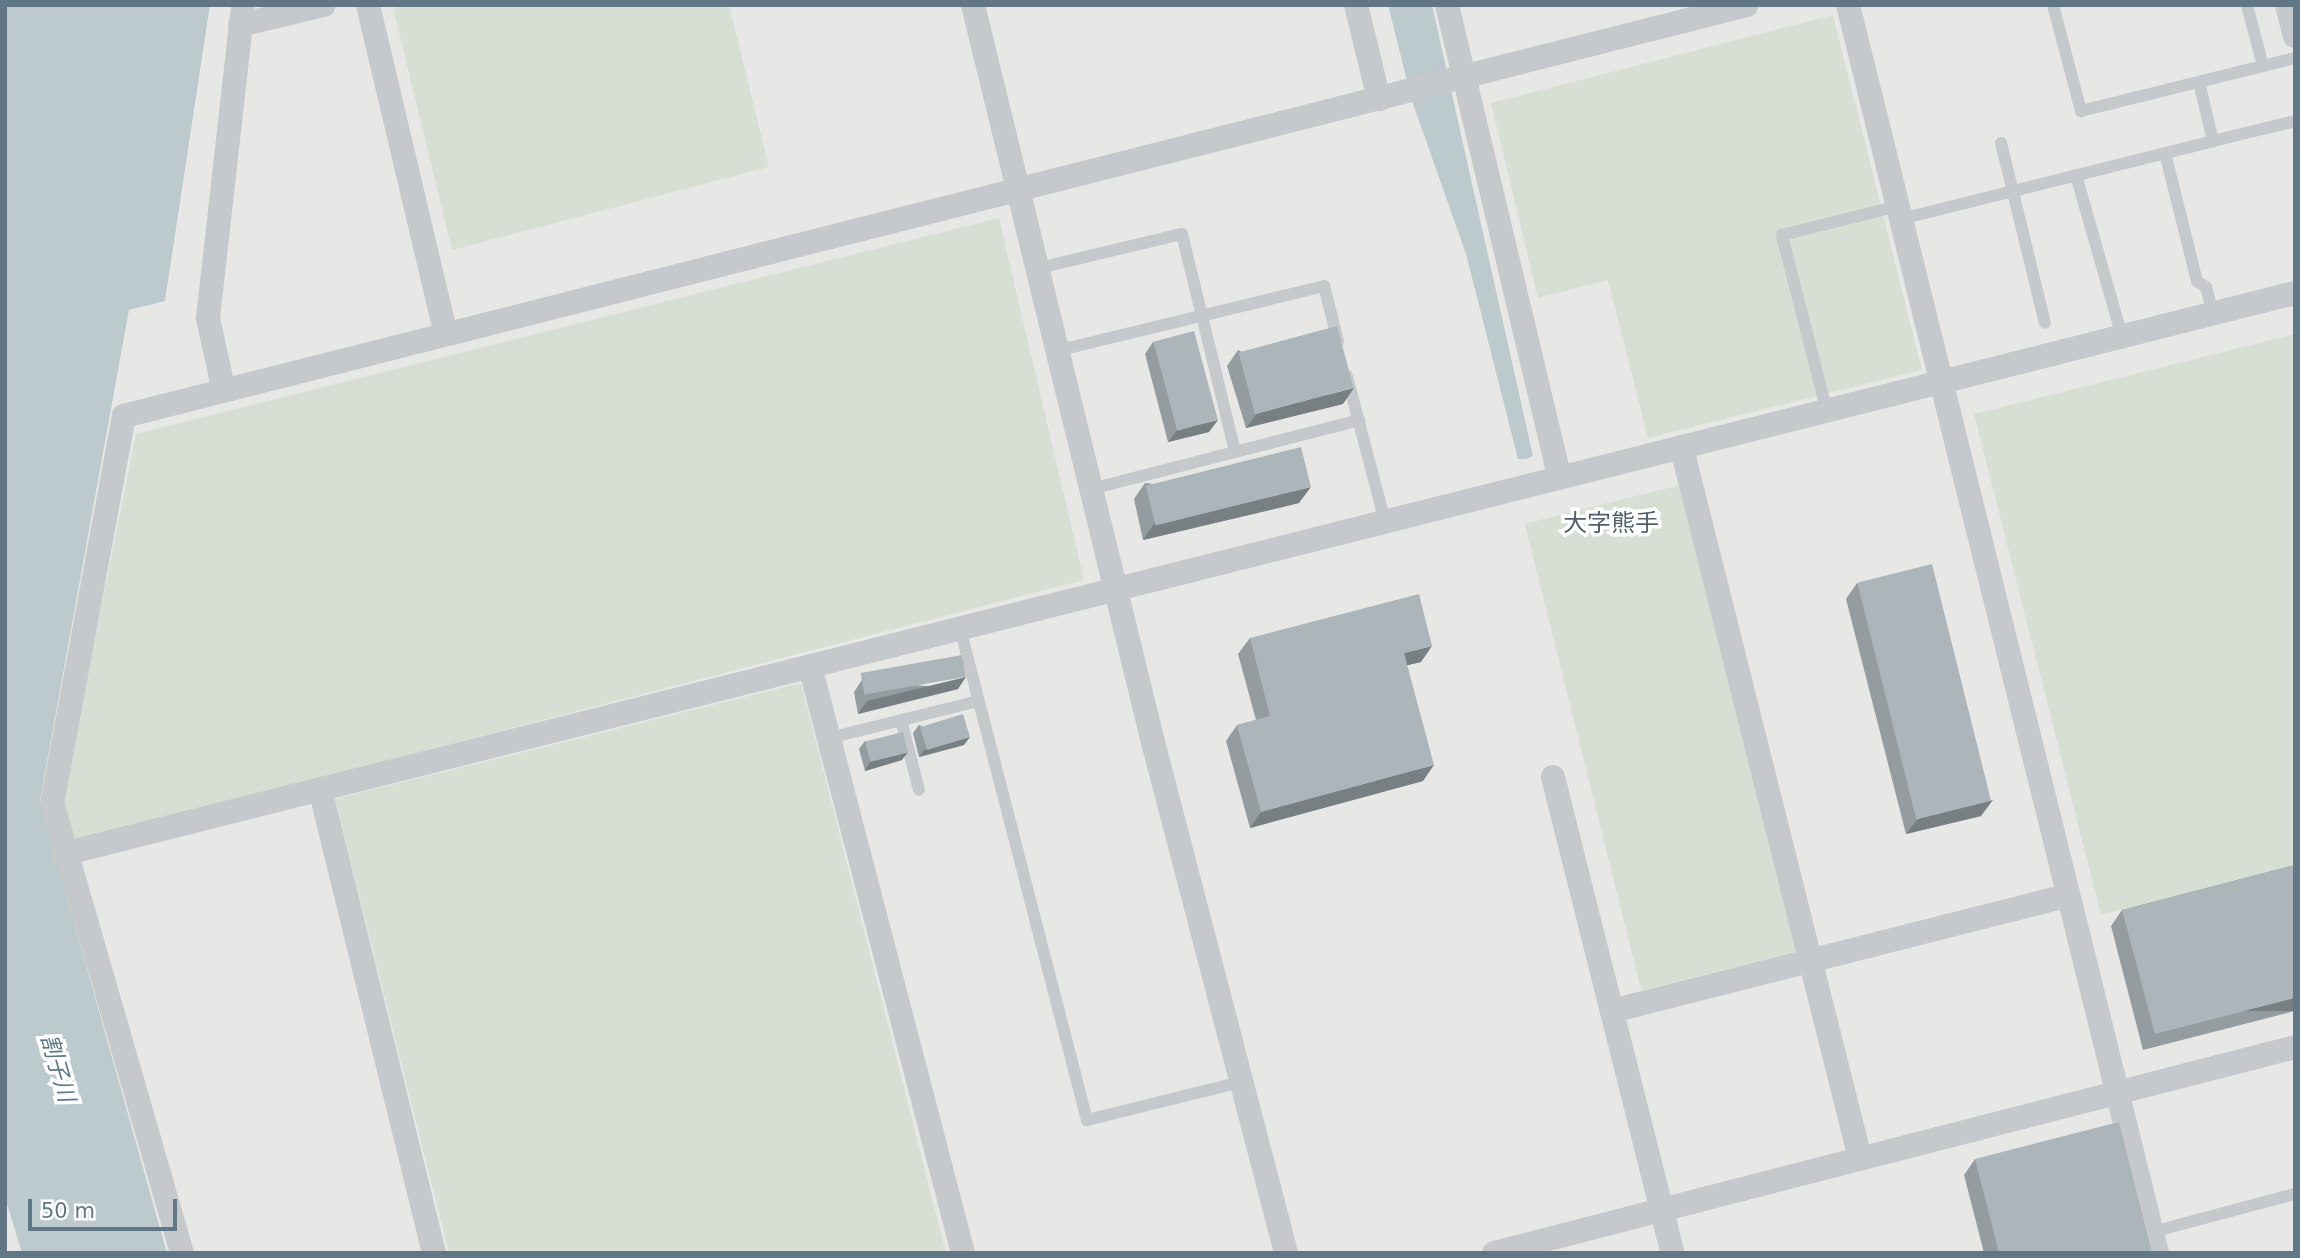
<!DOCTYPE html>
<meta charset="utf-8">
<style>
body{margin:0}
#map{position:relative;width:2300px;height:1258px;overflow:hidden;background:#f6f6f2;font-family:"DejaVu Sans","Noto Sans JP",sans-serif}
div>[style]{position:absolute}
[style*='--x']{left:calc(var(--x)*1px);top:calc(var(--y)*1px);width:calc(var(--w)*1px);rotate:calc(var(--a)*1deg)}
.built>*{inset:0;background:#e7e8e6}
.green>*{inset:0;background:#d7ded3;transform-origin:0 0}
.water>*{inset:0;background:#bcc9cd}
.lane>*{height:12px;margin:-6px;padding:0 6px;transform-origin:6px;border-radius:6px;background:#c5c9cc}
.street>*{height:24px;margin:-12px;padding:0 12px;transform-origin:12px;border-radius:12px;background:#c5c9cc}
.wall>*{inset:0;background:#949ca0}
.shaded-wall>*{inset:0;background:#787f82;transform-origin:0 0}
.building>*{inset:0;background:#acb5ba;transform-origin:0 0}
span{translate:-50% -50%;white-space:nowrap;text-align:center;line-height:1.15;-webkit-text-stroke:7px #fff;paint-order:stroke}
.water-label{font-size:23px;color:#5e7a83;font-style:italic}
.quarter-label{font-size:24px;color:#51606a}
.frame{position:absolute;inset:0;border:7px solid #627786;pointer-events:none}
.scale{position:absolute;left:28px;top:1199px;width:149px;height:32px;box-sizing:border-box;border:4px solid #627786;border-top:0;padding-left:9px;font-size:21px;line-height:24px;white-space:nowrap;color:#627786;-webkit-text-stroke:5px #fff;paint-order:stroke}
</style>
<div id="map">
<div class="built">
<i style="clip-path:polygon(210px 5px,2295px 5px,2295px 1253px,167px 1253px,40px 801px,129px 310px,165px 300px)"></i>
<i style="clip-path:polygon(5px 1198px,22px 1253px,5px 1253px)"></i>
</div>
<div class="green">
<i style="clip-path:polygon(405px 5px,729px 5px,769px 167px,452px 250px,393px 8px)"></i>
<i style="clip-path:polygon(1833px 15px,1922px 370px,1648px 438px,1608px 280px,1538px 298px,1491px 103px)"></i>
<i style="clip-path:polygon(999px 218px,1084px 580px,71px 842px,62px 801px,136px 434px)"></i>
<i style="clip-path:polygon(2295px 334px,2295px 867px,2101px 915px,1974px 414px)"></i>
<i style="left:1684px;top:484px;width:481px;height:164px;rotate:76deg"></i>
<i style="clip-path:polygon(801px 683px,946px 1253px,449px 1253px,335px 799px)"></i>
</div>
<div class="water">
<i style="clip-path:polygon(5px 5px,210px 5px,165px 301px,129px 310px,40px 801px,167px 1253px,22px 1253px,5px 1198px)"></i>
<i style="clip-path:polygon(1388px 5px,1432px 5px,1533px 456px,1526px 459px,1518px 459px,1466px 254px,1412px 101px)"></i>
</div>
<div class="lane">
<i style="--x:2053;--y:5;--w:110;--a:75.2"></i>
<i style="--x:2081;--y:111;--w:220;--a:-13.9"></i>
<i style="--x:2247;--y:5;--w:63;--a:75.3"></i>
<i style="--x:2199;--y:82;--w:61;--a:76.7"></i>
<i style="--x:2213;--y:141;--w:84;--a:-13.7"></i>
<i style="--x:2001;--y:143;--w:185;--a:76.3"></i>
<i style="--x:2165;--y:153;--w:132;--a:76"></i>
<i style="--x:2197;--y:281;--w:11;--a:34"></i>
<i style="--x:2206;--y:287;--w:28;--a:75"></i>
<i style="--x:2076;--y:175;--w:168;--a:74.1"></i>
<i style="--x:1901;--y:219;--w:322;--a:-14"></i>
<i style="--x:1039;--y:268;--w:147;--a:-13.4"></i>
<i style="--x:1182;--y:234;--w:224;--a:76.3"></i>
<i style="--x:1060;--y:350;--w:272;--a:-13.6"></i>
<i style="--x:1324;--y:286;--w:57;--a:75.7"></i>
<i style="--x:1347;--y:376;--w:151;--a:75.4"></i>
<i style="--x:1827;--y:412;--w:183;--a:-104.3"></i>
<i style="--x:1782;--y:235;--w:120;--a:-14"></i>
<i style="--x:1095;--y:488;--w:273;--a:-14.4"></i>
<i style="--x:960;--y:628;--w:508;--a:75.53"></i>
<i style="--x:1087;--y:1120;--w:159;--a:-13.9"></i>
<i style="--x:901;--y:720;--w:72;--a:75.6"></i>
<i style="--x:829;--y:738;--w:154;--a:-13.9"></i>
<i style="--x:2152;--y:1232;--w:148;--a:-14.9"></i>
</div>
<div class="street">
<i style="--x:368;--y:5;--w:335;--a:76.7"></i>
<i style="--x:973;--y:5;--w:759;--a:76.28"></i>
<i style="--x:1153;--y:742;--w:528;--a:75.41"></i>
<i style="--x:1356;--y:5;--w:97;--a:76.3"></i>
<i style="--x:1447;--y:5;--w:486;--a:76.6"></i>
<i style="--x:1848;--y:5;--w:1286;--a:76.09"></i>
<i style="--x:2287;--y:5;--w:32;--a:76"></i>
<i style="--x:240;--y:25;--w:86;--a:-13.4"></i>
<i style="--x:223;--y:387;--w:71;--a:-102.3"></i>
<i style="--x:208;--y:318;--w:315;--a:-83.6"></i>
<i style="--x:1682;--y:449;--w:731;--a:75.91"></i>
<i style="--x:810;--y:666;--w:607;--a:75.39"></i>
<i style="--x:1553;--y:777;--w:491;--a:75.9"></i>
<i style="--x:320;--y:789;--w:478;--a:76.2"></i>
<i style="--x:63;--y:854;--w:2301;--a:-14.11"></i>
<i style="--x:1612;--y:1011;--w:470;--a:-14.2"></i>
<i style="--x:182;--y:1253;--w:467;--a:-106.1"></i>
<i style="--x:52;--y:804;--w:395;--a:-79.5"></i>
<i style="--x:124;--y:416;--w:1674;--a:-14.21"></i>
<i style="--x:1494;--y:1253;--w:827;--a:-14.42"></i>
</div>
<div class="wall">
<i style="clip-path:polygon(1153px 342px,1209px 432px,1168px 442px,1145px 354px)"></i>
<i style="clip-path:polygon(1238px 350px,1343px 404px,1246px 428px,1227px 366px)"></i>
<i style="clip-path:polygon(1145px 483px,1299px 503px,1143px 540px,1134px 499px)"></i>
<i style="clip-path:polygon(1857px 583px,1981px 816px,1906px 834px,1846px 599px)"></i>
<i style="clip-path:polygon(1250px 638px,1421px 662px,1407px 665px,1423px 781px,1250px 828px,1226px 741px,1237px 725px,1256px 720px,1238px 654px)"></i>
<i style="clip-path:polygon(862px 680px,958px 689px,858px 714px,854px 692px)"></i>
<i style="clip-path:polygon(919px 725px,964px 745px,919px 757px,913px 733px)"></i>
<i style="clip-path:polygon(865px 741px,902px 760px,865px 771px,859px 749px)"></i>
<i style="clip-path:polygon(2295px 865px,2295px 1011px,2143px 1050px,2111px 926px,2122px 910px)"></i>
<i style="clip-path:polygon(1975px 1159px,2152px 1253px,1984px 1253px,1964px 1175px)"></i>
</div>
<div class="shaded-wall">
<i style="clip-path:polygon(1354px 388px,1343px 404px,1246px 428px,1257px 413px)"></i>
<i style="clip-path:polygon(1218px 420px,1209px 432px,1168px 442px,1177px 430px)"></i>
<i style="clip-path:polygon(1311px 487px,1299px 503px,1143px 540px,1154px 524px)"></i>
<i style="clip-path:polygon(1432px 646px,1421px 662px,1392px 669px,1404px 653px)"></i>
<i style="clip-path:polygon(966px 677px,958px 689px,858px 714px,867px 701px)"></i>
<i style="clip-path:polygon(970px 737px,964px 745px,919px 757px,925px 749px)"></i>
<i style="clip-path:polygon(908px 752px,902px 760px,865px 771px,870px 762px)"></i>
<i style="clip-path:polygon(1434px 765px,1423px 781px,1250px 828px,1261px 812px)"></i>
<i style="clip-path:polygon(1993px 800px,1981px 816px,1906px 834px,1918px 818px)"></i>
<i style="left:2295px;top:998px;width:13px;height:145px;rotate:90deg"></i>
</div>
<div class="building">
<i style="left:1337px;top:326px;width:64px;height:102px;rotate:75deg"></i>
<i style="left:1194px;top:331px;width:92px;height:42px;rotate:75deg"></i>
<i style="left:1301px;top:447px;width:41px;height:160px;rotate:76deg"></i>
<i style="left:1932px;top:564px;width:244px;height:77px;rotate:76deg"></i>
<i style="clip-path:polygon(1419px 594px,1432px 646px,1404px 653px,1434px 765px,1261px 812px,1237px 725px,1270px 716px,1250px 638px)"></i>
<i style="left:962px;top:655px;width:22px;height:103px;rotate:80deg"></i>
<i style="left:963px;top:714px;width:24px;height:45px;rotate:73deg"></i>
<i style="left:903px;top:732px;width:21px;height:39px;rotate:76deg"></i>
<i style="clip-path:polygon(2295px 865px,2295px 998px,2155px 1034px,2122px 910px)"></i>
<i style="clip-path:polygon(2119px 1122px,2152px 1253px,1999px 1253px,1975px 1159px)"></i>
</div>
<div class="water-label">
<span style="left:58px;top:1068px;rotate:74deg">割子川</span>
</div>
<div class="quarter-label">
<span style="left:1611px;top:524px">大字熊手</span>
</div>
<div class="frame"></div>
<div class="scale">50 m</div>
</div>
